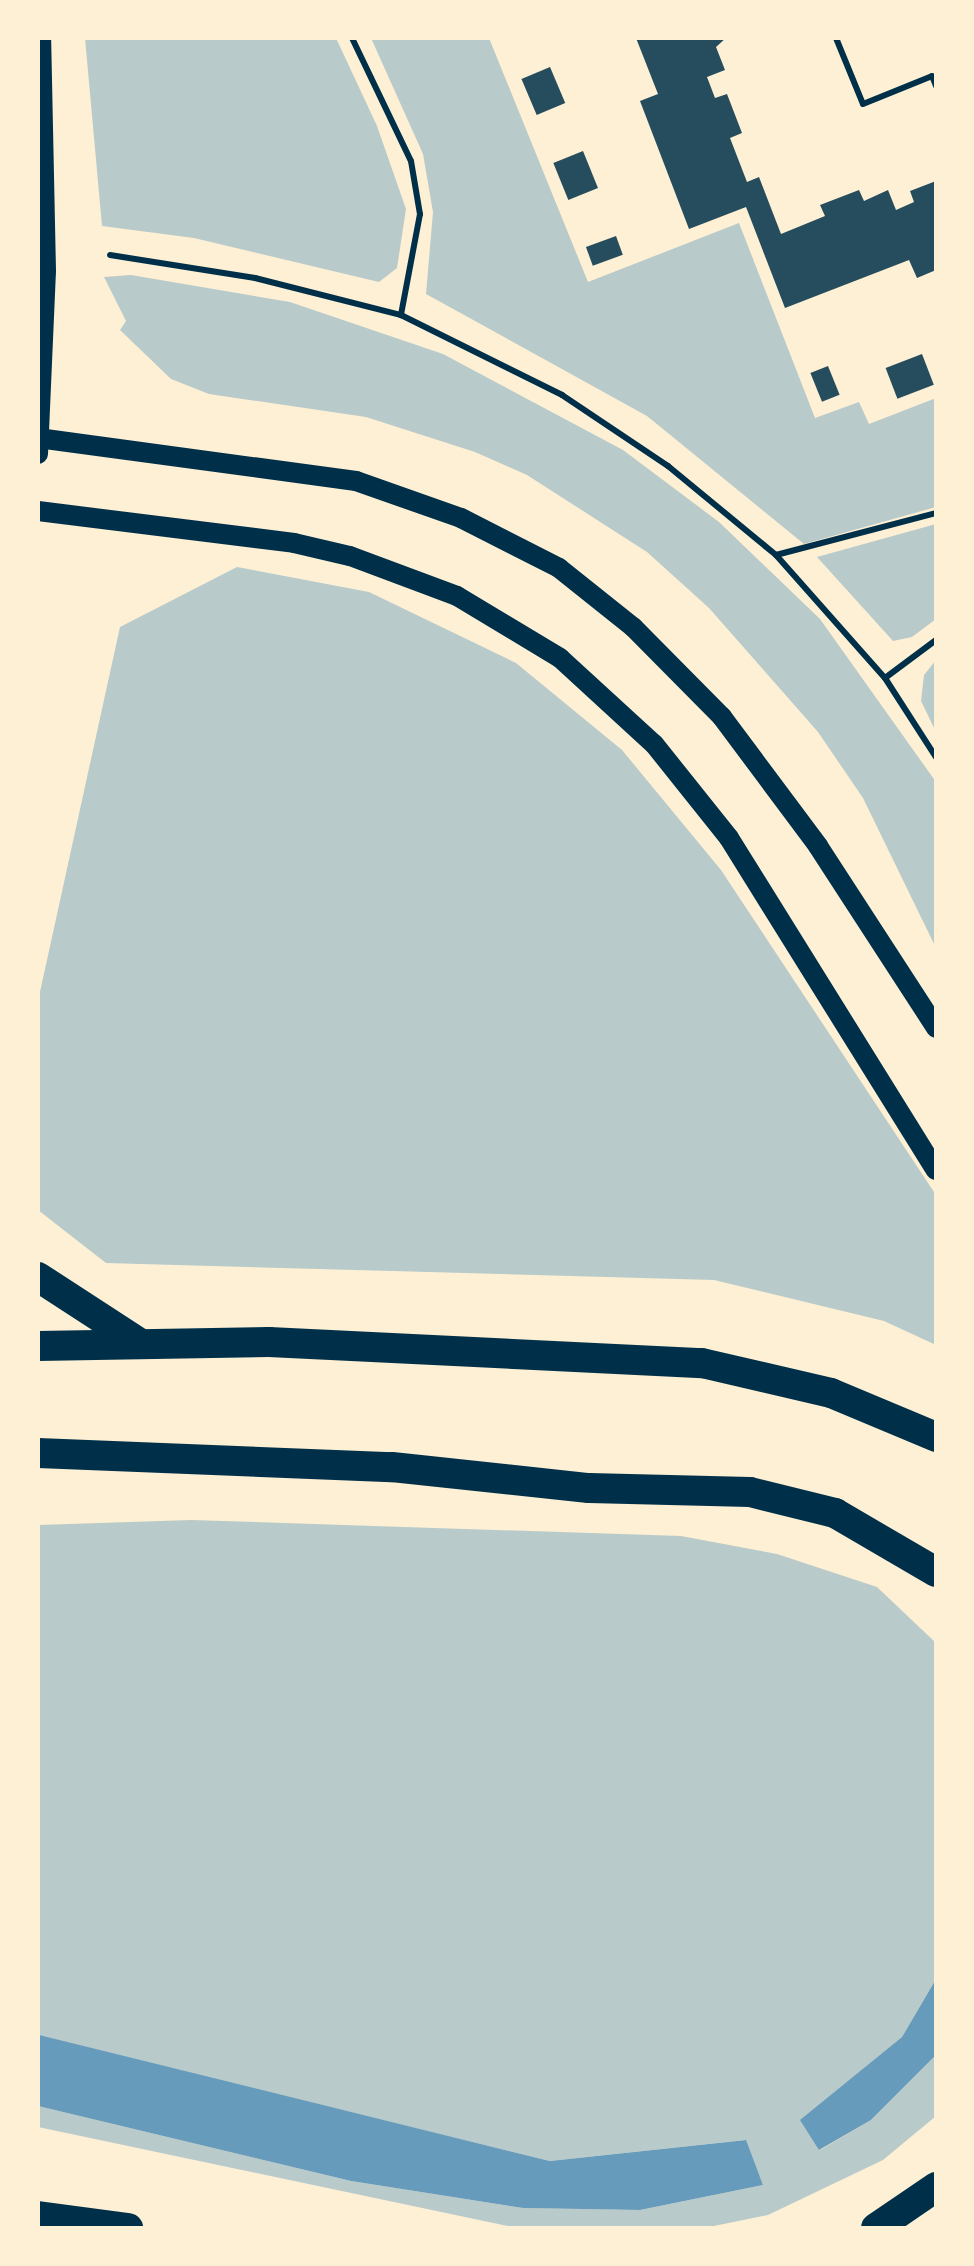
<!DOCTYPE html>
<style>
body{margin:0}
#map{position:relative;width:974px;height:2266px;overflow:hidden;background:#fdf0d5;font-family:Lato,sans-serif}
div>[style]{position:absolute}
[style*='--x']{left:calc(var(--x)*1px);top:calc(var(--y)*1px);width:calc(var(--w)*1px);rotate:calc(var(--a)*1deg)}
.green>*{inset:0;background:#b9caca}
.water>*{inset:0;background:#669bbc}
.building>*{inset:0;background:#264d5e;transform-origin:0 0}
.path>*{height:6px;margin:-3px;padding:0 3px;transform-origin:3px;border-radius:3px;background:#003049}
.secondary>*{height:20px;margin:-10px;padding:0 10px;transform-origin:10px;border-radius:10px;background:#003049}
.motorway>*{height:30px;margin:-15px;padding:0 15px;transform-origin:15px;border-radius:15px;background:#003049}
span{translate:-50% -50%;white-space:nowrap;text-align:center;line-height:1.15;-webkit-text-stroke:10px #fdf0d5;paint-order:stroke}
.frame{position:absolute;inset:0;border:40px solid #fdf0d5;pointer-events:none}
</style>
<div id="map">
<div class="green">
<i style="clip-path:polygon(85px 38px,336px 38px,377px 126px,406px 209px,397px 268px,379px 282px,194px 238px,102px 226px)"></i>
<i style="clip-path:polygon(371px 38px,489px 38px,588px 282px,739px 223px,815px 418px,859px 402px,869px 424px,936px 398px,936px 507px,804px 544px,647px 416px,426px 294px,433px 212px,423px 154px)"></i>
<i style="clip-path:polygon(131px 275px,290px 302px,443px 354px,623px 450px,719px 522px,820px 619px,936px 782px,936px 948px,863px 798px,818px 732px,709px 608px,647px 552px,527px 475px,475px 452px,366px 417px,209px 394px,171px 379px,120px 330px,126px 321px,104px 277px)"></i>
<i style="clip-path:polygon(936px 524px,936px 619px,912px 637px,893px 641px,817px 557px)"></i>
<i style="clip-path:polygon(237px 567px,369px 592px,516px 663px,622px 750px,721px 870px,936px 1195px,936px 1345px,884px 1321px,714px 1280px,106px 1263px,38px 1210px,38px 1001px,120px 627px)"></i>
<i style="clip-path:polygon(936px 660px,936px 732px,921px 701px,924px 675px)"></i>
<i style="clip-path:polygon(191px 1520px,681px 1536px,777px 1554px,877px 1587px,936px 1643px,936px 1979px,902px 2037px,801px 2120px,820px 2150px,871px 2120px,936px 2055px,936px 2116px,883px 2160px,768px 2215px,704px 2228px,517px 2228px,38px 2127px,38px 2106px,351px 2181px,523px 2208px,640px 2210px,763px 2185px,745px 2140px,550px 2161px,38px 2036px,38px 1525px)"></i>
</div>
<div class="water">
<i style="clip-path:polygon(936px 1979px,936px 2055px,871px 2120px,819px 2150px,800px 2120px,902px 2037px)"></i>
<i style="clip-path:polygon(39px 2035px,550px 2161px,746px 2140px,763px 2185px,640px 2210px,523px 2208px,351px 2181px,38px 2106px)"></i>
</div>
<div class="building">
<i style="clip-path:polygon(636px 38px,726px 38px,716px 47px,725px 70px,707px 77px,715px 98px,727px 94px,742px 133px,730px 138px,747px 182px,759px 177px,781px 234px,825px 216px,820px 205px,859px 190px,864px 201px,888px 190px,896px 210px,914px 202px,910px 191px,936px 181px,936px 270px,917px 278px,909px 260px,785px 308px,746px 207px,689px 229px,640px 101px,658px 94px)"></i>
<i style="left:550px;top:67px;width:39px;height:31px;rotate:67deg"></i>
<i style="left:583px;top:151px;width:40px;height:32px;rotate:68deg"></i>
<i style="left:616px;top:236px;width:20px;height:32px;rotate:70deg"></i>
<i style="left:922px;top:354px;width:33px;height:39px;rotate:69deg"></i>
<i style="left:828px;top:366px;width:31px;height:19px;rotate:68deg"></i>
</div>
<div class="path">
<i style="--x:352;--y:38;--w:136;--a:64.4"></i>
<i style="--x:411;--y:161;--w:54;--a:80.4"></i>
<i style="--x:420;--y:214;--w:103;--a:100.7"></i>
<i style="--x:836;--y:38;--w:71;--a:67.8"></i>
<i style="--x:863;--y:104;--w:74;--a:-22.1"></i>
<i style="--x:932;--y:76;--w:11;--a:68"></i>
<i style="--x:110;--y:255;--w:147;--a:9"></i>
<i style="--x:255;--y:278;--w:151;--a:14.2"></i>
<i style="--x:401;--y:315;--w:180;--a:26.4"></i>
<i style="--x:562;--y:395;--w:128;--a:33.8"></i>
<i style="--x:668;--y:466;--w:140;--a:39.5"></i>
<i style="--x:776;--y:555;--w:164;--a:48.5"></i>
<i style="--x:885;--y:678;--w:94;--a:57.2"></i>
<i style="--x:776;--y:555;--w:165;--a:-14.7"></i>
<i style="--x:885;--y:678;--w:64;--a:-36.7"></i>
</div>
<div class="secondary">
<i style="--x:38;--y:438;--w:321;--a:7.7"></i>
<i style="--x:356;--y:481;--w:111;--a:19.4"></i>
<i style="--x:461;--y:518;--w:110;--a:27"></i>
<i style="--x:559;--y:568;--w:95;--a:38.6"></i>
<i style="--x:633;--y:627;--w:127;--a:45.3"></i>
<i style="--x:722;--y:717;--w:161;--a:53.3"></i>
<i style="--x:818;--y:846;--w:217;--a:57"></i>
<i style="--x:38;--y:454;--w:183;--a:-87.5"></i>
<i style="--x:46;--y:271;--w:233;--a:-91.2"></i>
<i style="--x:38;--y:511;--w:258;--a:7.1"></i>
<i style="--x:294;--y:543;--w:57;--a:13.1"></i>
<i style="--x:350;--y:556;--w:114;--a:20.5"></i>
<i style="--x:457;--y:596;--w:120;--a:31"></i>
<i style="--x:560;--y:658;--w:127;--a:42.5"></i>
<i style="--x:654;--y:744;--w:120;--a:51.4"></i>
<i style="--x:729;--y:838;--w:391;--a:58.1"></i>
</div>
<div class="motorway">
<i style="--x:38;--y:1277;--w:123;--a:33"></i>
<i style="--x:38;--y:1346;--w:231;--a:-1"></i>
<i style="--x:269;--y:1342;--w:434;--a:2.8"></i>
<i style="--x:702;--y:1363;--w:132;--a:13.1"></i>
<i style="--x:831;--y:1393;--w:114;--a:22.7"></i>
<i style="--x:38;--y:1453;--w:354;--a:2.3"></i>
<i style="--x:392;--y:1467;--w:198;--a:6.1"></i>
<i style="--x:589;--y:1488;--w:161;--a:1.4"></i>
<i style="--x:750;--y:1492;--w:88;--a:13.9"></i>
<i style="--x:835;--y:1513;--w:117;--a:30.3"></i>
<i style="--x:38;--y:2216;--w:91;--a:7.6"></i>
<i style="--x:876;--y:2228;--w:73;--a:-34.3"></i>
</div>
<div class="frame"></div>
</div>
